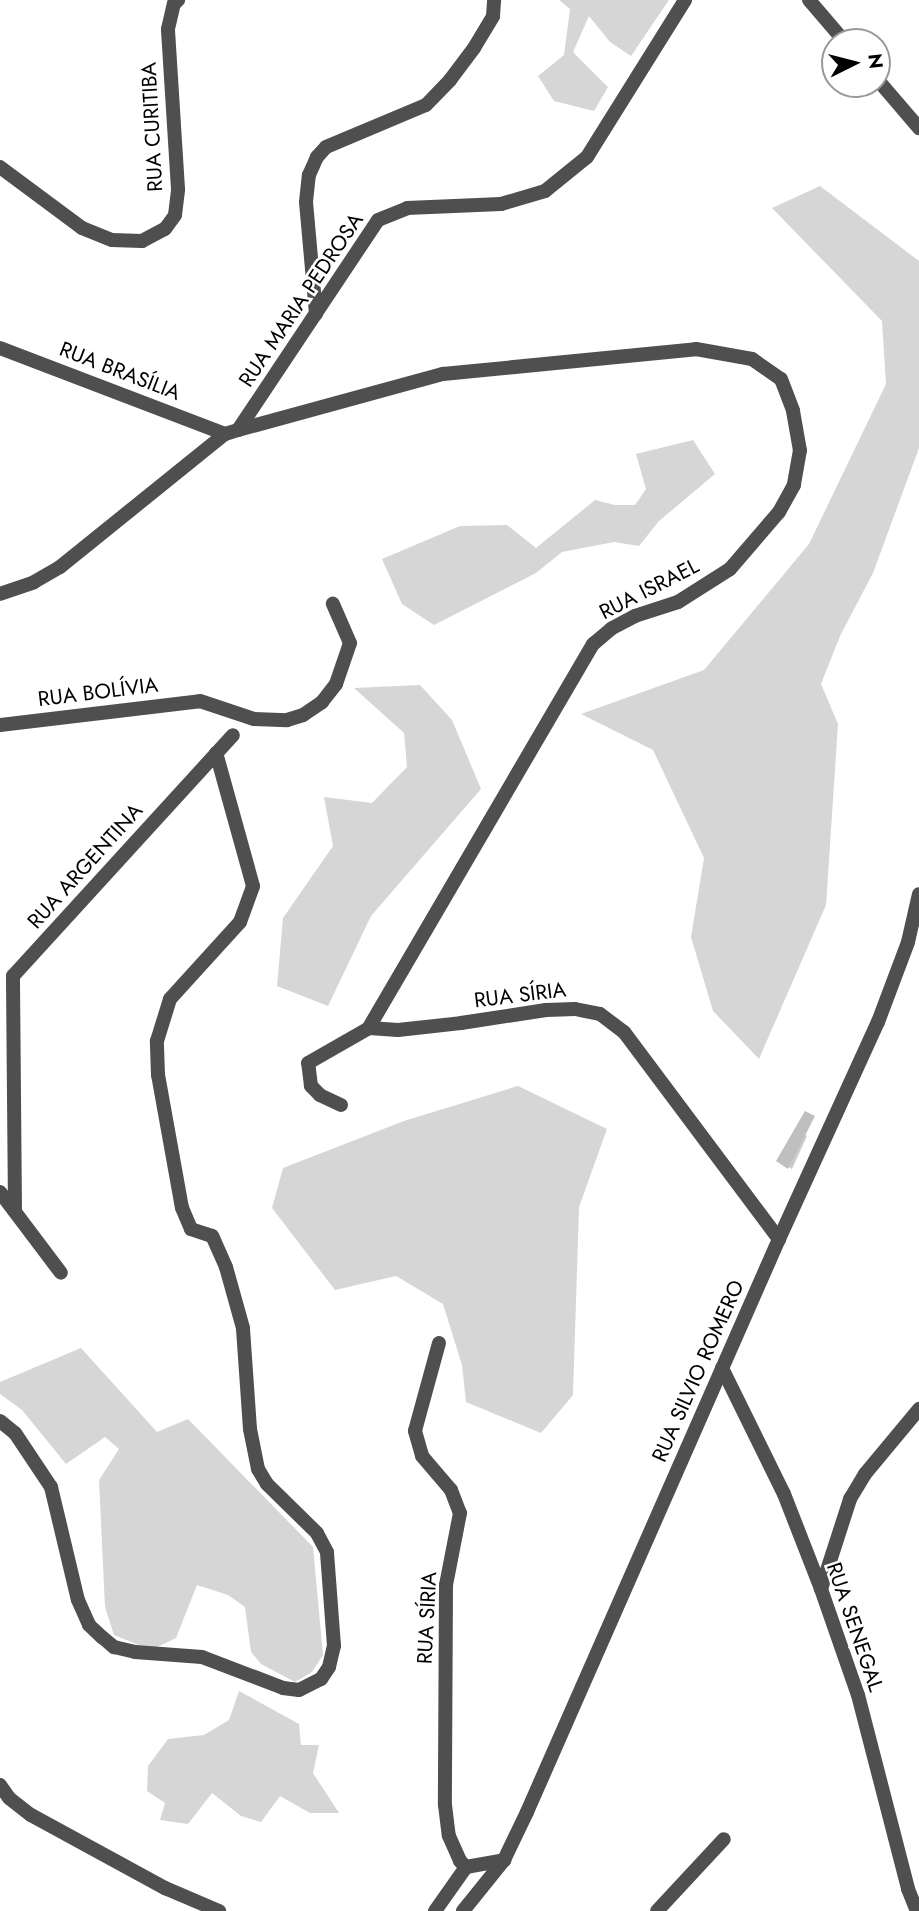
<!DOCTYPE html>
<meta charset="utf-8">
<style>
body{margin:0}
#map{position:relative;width:919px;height:1911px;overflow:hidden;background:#fff;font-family:Jost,sans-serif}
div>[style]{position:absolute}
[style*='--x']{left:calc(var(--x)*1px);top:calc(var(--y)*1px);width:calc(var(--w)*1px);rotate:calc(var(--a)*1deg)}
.green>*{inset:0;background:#d6d6d6}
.shadow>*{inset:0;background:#0003}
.building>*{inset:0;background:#bfbfbf}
.street>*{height:14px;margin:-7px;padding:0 7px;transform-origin:7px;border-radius:7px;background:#4f4f4f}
span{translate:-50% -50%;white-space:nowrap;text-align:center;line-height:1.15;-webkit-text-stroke:5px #fff;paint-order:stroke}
.street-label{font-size:21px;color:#000}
.north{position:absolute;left:821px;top:28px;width:70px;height:70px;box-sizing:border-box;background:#fff;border:2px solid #999;border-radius:50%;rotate:84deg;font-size:19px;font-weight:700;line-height:28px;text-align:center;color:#000}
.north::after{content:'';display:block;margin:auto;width:24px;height:32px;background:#000;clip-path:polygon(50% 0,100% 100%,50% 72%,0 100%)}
</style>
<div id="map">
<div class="green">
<i style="clip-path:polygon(559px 0,669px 0,631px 56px,610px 42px,589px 16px,573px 52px,608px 87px,594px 111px,554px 101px,538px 76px,564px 55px,570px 9px)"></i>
<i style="clip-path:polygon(820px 186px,919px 261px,919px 448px,873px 573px,840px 636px,821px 684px,838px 724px,826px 905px,759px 1059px,713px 1011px,691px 937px,704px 858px,653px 750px,581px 714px,704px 670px,809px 544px,886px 384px,882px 321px,772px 208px)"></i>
<i style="clip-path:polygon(693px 440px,715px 474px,659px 521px,639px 546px,614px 542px,562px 552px,536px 573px,434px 625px,402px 604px,382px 559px,460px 526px,507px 525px,536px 548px,595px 500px,615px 505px,635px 505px,646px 489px,636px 454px)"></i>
<i style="clip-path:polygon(420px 685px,452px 720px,481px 789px,371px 916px,328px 1006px,277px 986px,283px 918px,333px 846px,324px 797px,372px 803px,407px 767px,404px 733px,354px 688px)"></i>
<i style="clip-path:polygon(518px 1086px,607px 1129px,579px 1207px,573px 1395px,541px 1433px,466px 1402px,462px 1365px,443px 1304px,396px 1276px,335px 1290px,272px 1208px,283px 1168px,404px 1121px)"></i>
<i style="clip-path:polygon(81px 1348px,157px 1432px,188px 1419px,313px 1547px,323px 1655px,312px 1672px,295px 1682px,261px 1664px,251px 1652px,245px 1607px,228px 1595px,197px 1585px,176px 1638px,151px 1650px,114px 1635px,105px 1607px,99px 1480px,119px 1449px,105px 1437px,66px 1464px,22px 1410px,0 1394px,0 1382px)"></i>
<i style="clip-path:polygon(239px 1691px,299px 1724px,301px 1745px,319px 1745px,313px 1773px,339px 1813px,310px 1813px,280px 1796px,261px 1822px,241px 1816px,212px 1793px,188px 1824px,160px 1820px,165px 1803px,147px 1791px,148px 1766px,168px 1739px,204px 1735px,229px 1720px)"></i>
</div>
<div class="shadow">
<i style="clip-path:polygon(804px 1134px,807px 1136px,792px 1169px,779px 1161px)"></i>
</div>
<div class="building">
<i style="clip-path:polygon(805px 1111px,815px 1116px,788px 1169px,776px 1161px)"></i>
</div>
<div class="street">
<i style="--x:809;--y:0;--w:55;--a:49.4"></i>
<i style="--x:877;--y:79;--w:65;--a:49.4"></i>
<i style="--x:0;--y:167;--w:102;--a:36.6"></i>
<i style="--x:82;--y:228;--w:32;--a:22"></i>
<i style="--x:112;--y:240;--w:30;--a:2"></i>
<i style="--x:142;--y:241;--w:26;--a:-28"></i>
<i style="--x:165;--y:229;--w:17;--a:-54"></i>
<i style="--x:175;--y:215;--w:26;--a:-83"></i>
<i style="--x:178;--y:189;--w:160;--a:-93.6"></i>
<i style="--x:168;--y:29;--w:26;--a:-77"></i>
<i style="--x:174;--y:4;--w:6;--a:-45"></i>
<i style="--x:316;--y:314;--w:112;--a:-95.1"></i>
<i style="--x:306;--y:202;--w:27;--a:-84"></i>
<i style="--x:309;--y:175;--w:20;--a:-66"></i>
<i style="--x:317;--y:157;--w:13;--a:-48"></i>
<i style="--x:326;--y:147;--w:108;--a:-22.8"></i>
<i style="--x:426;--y:105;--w:35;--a:-46"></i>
<i style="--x:450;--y:80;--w:40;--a:-53"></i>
<i style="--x:474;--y:48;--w:37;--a:-59"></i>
<i style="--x:493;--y:16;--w:16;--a:-86"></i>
<i style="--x:0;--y:348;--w:241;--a:20.9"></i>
<i style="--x:238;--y:430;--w:252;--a:-56.3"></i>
<i style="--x:378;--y:220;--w:31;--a:-22"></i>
<i style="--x:407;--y:208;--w:94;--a:-2.4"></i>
<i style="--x:501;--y:204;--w:46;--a:-16.5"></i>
<i style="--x:545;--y:191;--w:54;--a:-39"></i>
<i style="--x:587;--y:157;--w:185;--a:-58"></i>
<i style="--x:0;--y:594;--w:36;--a:-19"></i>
<i style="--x:34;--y:582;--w:30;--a:-30"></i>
<i style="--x:60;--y:567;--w:212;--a:-38.9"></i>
<i style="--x:225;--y:434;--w:14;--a:-17"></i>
<i style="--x:238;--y:430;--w:213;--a:-15.3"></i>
<i style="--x:443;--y:374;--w:254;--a:-5.6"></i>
<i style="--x:696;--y:349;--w:57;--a:10.1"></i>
<i style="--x:752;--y:359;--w:35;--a:35"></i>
<i style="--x:781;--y:379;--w:34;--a:69"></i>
<i style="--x:793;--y:411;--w:40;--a:80"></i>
<i style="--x:800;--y:450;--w:36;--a:100"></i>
<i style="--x:794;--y:485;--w:31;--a:119"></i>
<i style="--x:779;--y:512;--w:75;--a:130.7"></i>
<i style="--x:730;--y:569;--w:62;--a:147.6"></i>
<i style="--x:678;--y:602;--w:45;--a:162"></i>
<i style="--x:635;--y:616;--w:27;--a:152"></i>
<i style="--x:611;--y:629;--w:23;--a:140"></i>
<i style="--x:593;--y:644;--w:445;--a:120.3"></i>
<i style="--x:0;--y:725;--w:201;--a:-6.8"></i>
<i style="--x:200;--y:701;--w:57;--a:18.4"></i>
<i style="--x:254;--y:719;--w:33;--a:2"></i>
<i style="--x:287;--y:720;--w:17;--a:-17"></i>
<i style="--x:303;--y:715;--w:23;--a:-34"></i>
<i style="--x:322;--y:702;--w:23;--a:-52"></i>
<i style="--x:336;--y:684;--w:43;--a:-71.1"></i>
<i style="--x:350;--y:643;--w:43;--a:-113.6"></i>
<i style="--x:341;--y:1105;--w:23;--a:-155"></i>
<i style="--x:320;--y:1095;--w:13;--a:-135"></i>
<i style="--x:311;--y:1086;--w:23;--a:-97"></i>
<i style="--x:308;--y:1063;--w:70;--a:-29.8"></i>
<i style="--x:369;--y:1028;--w:29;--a:4"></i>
<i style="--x:398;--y:1030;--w:63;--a:-6.3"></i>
<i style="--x:461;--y:1023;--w:86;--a:-8.7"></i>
<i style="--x:546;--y:1010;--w:29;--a:-2"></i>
<i style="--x:575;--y:1009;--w:25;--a:11"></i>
<i style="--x:600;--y:1014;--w:30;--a:37"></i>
<i style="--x:624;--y:1032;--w:259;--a:53.2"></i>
<i style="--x:0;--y:1192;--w:101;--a:53"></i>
<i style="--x:15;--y:1211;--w:235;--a:-90.5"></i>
<i style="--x:13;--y:976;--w:326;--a:-47.6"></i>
<i style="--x:439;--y:1343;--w:91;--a:105.3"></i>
<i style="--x:415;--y:1431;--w:26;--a:74"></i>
<i style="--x:422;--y:1456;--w:45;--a:49.5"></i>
<i style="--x:451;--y:1490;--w:25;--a:69"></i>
<i style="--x:460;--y:1513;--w:73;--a:101"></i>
<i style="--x:446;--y:1585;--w:220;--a:90.3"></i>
<i style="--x:445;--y:1805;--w:31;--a:83"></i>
<i style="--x:449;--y:1836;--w:27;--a:66"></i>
<i style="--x:460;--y:1861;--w:8;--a:45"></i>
<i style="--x:722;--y:1368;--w:140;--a:63.8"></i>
<i style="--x:784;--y:1494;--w:102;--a:68.7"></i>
<i style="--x:821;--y:1589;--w:112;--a:70.8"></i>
<i style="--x:858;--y:1695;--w:200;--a:75.5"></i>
<i style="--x:908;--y:1889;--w:24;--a:68"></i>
<i style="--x:0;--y:1421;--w:19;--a:39"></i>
<i style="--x:15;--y:1433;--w:65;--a:56.3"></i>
<i style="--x:51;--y:1487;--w:116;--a:76.6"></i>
<i style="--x:78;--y:1600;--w:27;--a:66"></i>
<i style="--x:89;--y:1625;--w:18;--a:43"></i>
<i style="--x:102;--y:1637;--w:16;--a:40"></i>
<i style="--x:114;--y:1647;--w:22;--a:13"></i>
<i style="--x:135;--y:1652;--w:67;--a:4.3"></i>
<i style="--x:202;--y:1657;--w:87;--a:20.9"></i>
<i style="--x:283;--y:1688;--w:16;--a:7"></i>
<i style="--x:299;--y:1690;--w:25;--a:-27"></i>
<i style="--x:321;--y:1679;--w:14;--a:-56"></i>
<i style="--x:329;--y:1667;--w:22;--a:-77"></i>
<i style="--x:334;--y:1646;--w:94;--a:-94.3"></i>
<i style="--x:327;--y:1552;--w:21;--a:-118"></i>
<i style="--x:317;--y:1533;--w:70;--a:-135.6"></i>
<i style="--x:267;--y:1484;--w:17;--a:-121"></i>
<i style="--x:258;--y:1469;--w:41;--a:-101.3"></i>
<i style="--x:250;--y:1429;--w:101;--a:-94"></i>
<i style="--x:243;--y:1328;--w:63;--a:-105.6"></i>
<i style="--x:226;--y:1267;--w:34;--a:-114"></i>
<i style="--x:212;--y:1236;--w:22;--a:-162"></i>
<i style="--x:191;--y:1229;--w:23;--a:-113"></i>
<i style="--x:182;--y:1208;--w:135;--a:-100.2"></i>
<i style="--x:158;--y:1075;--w:34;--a:-92"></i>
<i style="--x:157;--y:1041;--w:44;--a:-72.8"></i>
<i style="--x:170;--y:999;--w:104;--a:-47.7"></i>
<i style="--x:240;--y:922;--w:38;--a:-70"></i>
<i style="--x:253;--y:886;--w:138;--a:-105.5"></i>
<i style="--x:821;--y:1589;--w:95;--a:-72.1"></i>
<i style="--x:850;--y:1499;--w:29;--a:-59"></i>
<i style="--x:865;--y:1474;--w:85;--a:-50.3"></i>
<i style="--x:0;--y:1785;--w:16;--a:55"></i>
<i style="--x:9;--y:1798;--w:28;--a:38"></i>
<i style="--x:31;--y:1815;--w:153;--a:28.6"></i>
<i style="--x:165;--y:1888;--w:59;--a:23.1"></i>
<i style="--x:435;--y:1911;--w:54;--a:-54.8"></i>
<i style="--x:466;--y:1867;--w:39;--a:-10"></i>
<i style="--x:463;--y:1911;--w:65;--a:-51.2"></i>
<i style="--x:504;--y:1860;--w:53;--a:-64.4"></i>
<i style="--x:527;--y:1812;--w:626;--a:-66.26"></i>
<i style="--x:779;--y:1239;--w:239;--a:-65.5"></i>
<i style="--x:878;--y:1022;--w:85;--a:-69.4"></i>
<i style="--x:908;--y:942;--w:49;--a:-77.1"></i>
<i style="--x:657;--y:1911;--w:98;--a:-47.1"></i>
</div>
<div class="street-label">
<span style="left:152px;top:127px;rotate:-93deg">RUA CURITIBA</span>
<span style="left:301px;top:300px;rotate:-56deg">RUA MARIA PEDROSA</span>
<span style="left:120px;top:371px;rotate:21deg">RUA BRASÍLIA</span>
<span style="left:649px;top:589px;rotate:-27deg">RUA ISRAEL</span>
<span style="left:98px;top:692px;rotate:-7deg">RUA BOLÍVIA</span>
<span style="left:85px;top:866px;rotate:-48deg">RUA ARGENTINA</span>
<span style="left:520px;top:995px;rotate:-7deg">RUA SÍRIA</span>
<span style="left:698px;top:1371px;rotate:-66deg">RUA SILVIO ROMERO</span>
<span style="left:427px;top:1618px;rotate:-87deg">RUA SÍRIA</span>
<span style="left:855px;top:1627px;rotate:71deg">RUA SENEGAL</span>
</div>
<div class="north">N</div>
</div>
